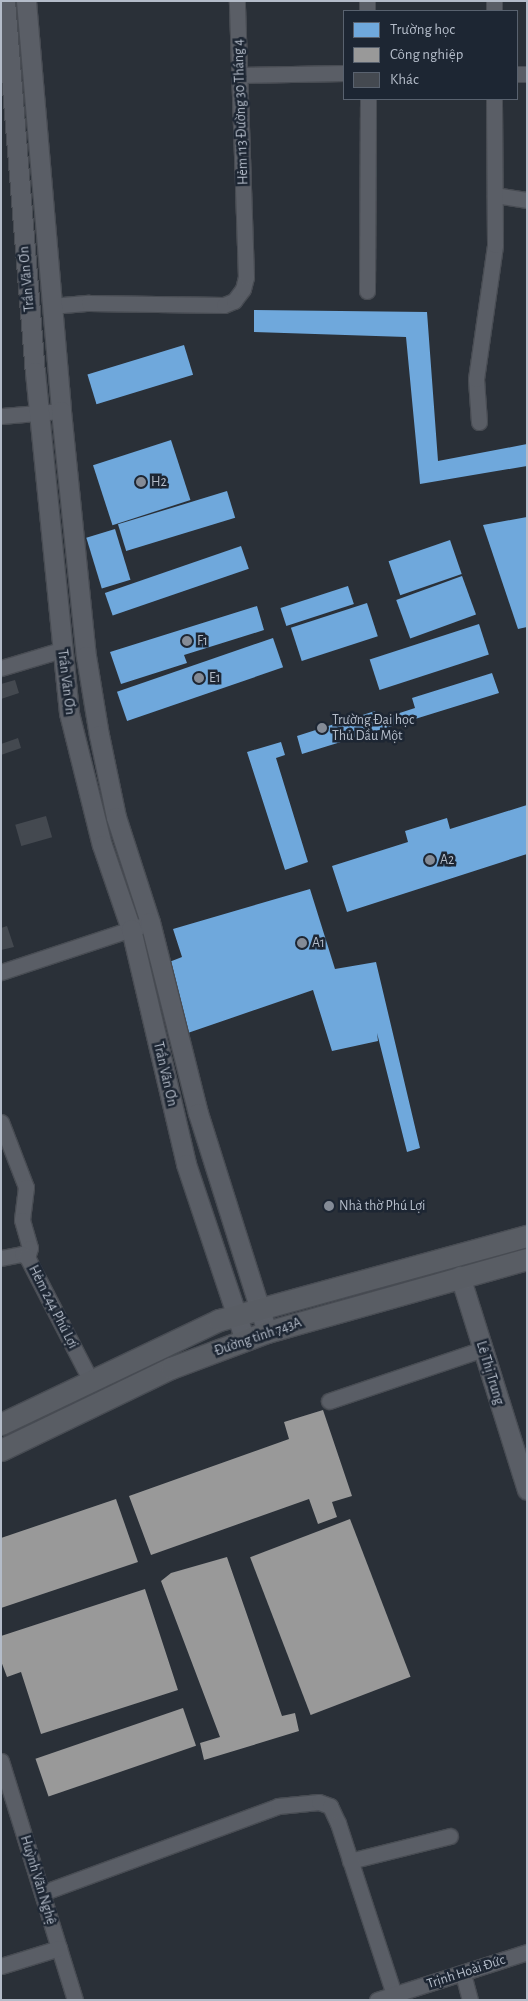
<!DOCTYPE html>
<meta charset="utf-8">
<style>
body{margin:0}
#map{position:relative;width:528px;height:2001px;overflow:hidden;background:#2a3038;font-family:"Alegreya Sans",sans-serif}
div>[style]{position:absolute}
[style*='--x']{left:calc(var(--x)*1px);top:calc(var(--y)*1px);width:calc(var(--w)*1px);rotate:calc(var(--a)*1deg)}
.schools>*{inset:0;background:#6fa8dc;transform-origin:0 0}
.industry>*{inset:0;background:#999;transform-origin:0 0}
.building>*{inset:0;background:#444950;transform-origin:0 0}
.roads{filter:drop-shadow(1px 0 #484c53) drop-shadow(-1px 0 #484c53) drop-shadow(0 1px #484c53) drop-shadow(0 -1px #484c53)}
.minor>*{height:15px;margin:-7.5px;padding:0 7.5px;transform-origin:7.5px;border-radius:7.5px;background:#5a5e66}
.tertiary>*{height:19px;margin:-9.5px;padding:0 9.5px;transform-origin:9.5px;border-radius:9.5px;background:#5a5e66}
.secondary>*{height:21px;margin:-10.5px;padding:0 10.5px;transform-origin:10.5px;border-radius:10.5px;background:#595d64}
.dots>*{width:14px;height:14px;translate:-50% -50%;box-sizing:border-box;border:2px solid #1d2633;border-radius:50%}
span{translate:-50% -50%;white-space:nowrap;text-align:center;line-height:1.15;-webkit-text-stroke:5px #1d2633;paint-order:stroke}
.street-label{font-size:14px;color:#b4bcc9}
.poi-label{font-size:14px;color:#b4bcc9}
.left{translate:0 -50%;text-align:left}
.frame{position:absolute;inset:0;border:2px solid #b4bcc9;pointer-events:none}
.legend{position:absolute;left:343px;top:10px;width:175px;height:90px;box-sizing:border-box;background:#1d2633;border:1px solid #59626f;margin:0;padding:6px 9px;list-style:none;font-size:15px;color:#b4bcc9}
.legend li{display:flex;align-items:center;gap:10px;height:25px}
.legend b{width:25px;border:1px solid #59626f}
</style>
<div id="map">
<div class="schools">
<i style="clip-path:polygon(254px 310px,427px 312px,438px 461px,527px 444px,527px 466px,420px 484px,406px 337px,254px 332px)"></i>
<i style="left:184px;top:345px;width:31px;height:101px;rotate:73deg"></i>
<i style="left:171px;top:440px;width:63px;height:82px;rotate:72deg"></i>
<i style="left:227px;top:491px;width:28px;height:114px;rotate:73deg"></i>
<i style="clip-path:polygon(527px 517px,527px 627px,518px 629px,483px 525px)"></i>
<i style="left:115px;top:529px;width:53px;height:30px;rotate:73deg"></i>
<i style="left:450px;top:540px;width:36px;height:65px;rotate:71deg"></i>
<i style="left:241px;top:546px;width:24px;height:144px;rotate:71deg"></i>
<i style="left:462px;top:576px;width:41px;height:70px;rotate:70deg"></i>
<i style="left:348px;top:586px;width:19px;height:71px;rotate:72deg"></i>
<i style="left:367px;top:603px;width:35px;height:80px;rotate:72deg"></i>
<i style="clip-path:polygon(257px 606px,264px 630px,184px 655px,187px 663px,121px 684px,110px 652px)"></i>
<i style="left:479px;top:624px;width:32px;height:115px;rotate:72deg"></i>
<i style="left:273px;top:638px;width:31px;height:165px;rotate:71deg"></i>
<i style="clip-path:polygon(492px 673px,499px 693px,302px 754px,297px 736px,375px 711px,378px 720px,415px 708px,412px 698px)"></i>
<i style="clip-path:polygon(281px 742px,285px 755px,276px 758px,308px 862px,285px 870px,247px 752px)"></i>
<i style="clip-path:polygon(527px 805px,527px 854px,347px 912px,332px 866px,408px 842px,405px 831px,447px 818px,450px 829px)"></i>
<i style="clip-path:polygon(310px 889px,335px 969px,376px 962px,420px 1148px,407px 1152px,377px 1033px,378px 1041px,332px 1051px,313px 990px,179px 1036px,159px 966px,182px 957px,173px 929px)"></i>
</div>
<div class="industry">
<i style="clip-path:polygon(323px 1410px,352px 1496px,332px 1502px,337px 1517px,318px 1524px,309px 1499px,151px 1555px,129px 1496px,289px 1439px,284px 1422px)"></i>
<i style="clip-path:polygon(116px 1499px,138px 1562px,1px 1608px,1px 1538px)"></i>
<i style="left:350px;top:1519px;width:169px;height:107px;rotate:69deg"></i>
<i style="clip-path:polygon(227px 1557px,282px 1716px,295px 1713px,299px 1731px,204px 1760px,200px 1743px,220px 1737px,161px 1581px,171px 1573px)"></i>
<i style="clip-path:polygon(145px 1589px,178px 1690px,41px 1734px,21px 1672px,7px 1677px,1px 1661px,1px 1636px)"></i>
<i style="left:183px;top:1708px;width:40px;height:156px;rotate:71deg"></i>
</div>
<div class="building">
<i style="clip-path:polygon(15px 680px,19px 693px,1px 699px,1px 684px)"></i>
<i style="clip-path:polygon(18px 738px,21px 748px,1px 755px,1px 744px)"></i>
<i style="left:46px;top:816px;width:22px;height:32px;rotate:74deg"></i>
<i style="clip-path:polygon(7px 926px,14px 947px,1px 950px,1px 928px)"></i>
</div>
<div class="roads">
<div class="minor">
<i style="--x:367;--y:1;--w:10;--a:90"></i>
<i style="--x:494;--y:1;--w:10;--a:90"></i>
<i style="--x:517;--y:74;--w:10;--a:0"></i>
<i style="--x:239;--y:75;--w:105;--a:-1.1"></i>
<i style="--x:495;--y:195;--w:32;--a:9"></i>
<i style="--x:367;--y:291;--w:192;--a:-89.7"></i>
<i style="--x:51;--y:306;--w:38;--a:-5"></i>
<i style="--x:89;--y:303;--w:135;--a:0.8"></i>
<i style="--x:224;--y:305;--w:11;--a:-22"></i>
<i style="--x:234;--y:301;--w:15;--a:-53"></i>
<i style="--x:243;--y:289;--w:12;--a:-76"></i>
<i style="--x:246;--y:277;--w:276;--a:-91.9"></i>
<i style="--x:1;--y:416;--w:60;--a:-4.8"></i>
<i style="--x:479;--y:422;--w:43;--a:-94"></i>
<i style="--x:476;--y:379;--w:135;--a:-81.9"></i>
<i style="--x:495;--y:245;--w:146;--a:-90.4"></i>
<i style="--x:1;--y:668;--w:63;--a:-16.7"></i>
<i style="--x:1;--y:972;--w:146;--a:-18.3"></i>
<i style="--x:1;--y:1122;--w:70;--a:69"></i>
<i style="--x:26;--y:1187;--w:33;--a:97"></i>
<i style="--x:22;--y:1220;--w:29;--a:74"></i>
<i style="--x:30;--y:1248;--w:9;--a:108"></i>
<i style="--x:1;--y:1258;--w:21;--a:-11"></i>
<i style="--x:22;--y:1254;--w:6;--a:31"></i>
<i style="--x:27;--y:1257;--w:140;--a:62.7"></i>
<i style="--x:329;--y:1401;--w:163;--a:-18.7"></i>
<i style="--x:1;--y:1761;--w:250;--a:72.8"></i>
<i style="--x:350;--y:1861;--w:103;--a:-14"></i>
<i style="--x:42;--y:1893;--w:252;--a:-20.2"></i>
<i style="--x:278;--y:1806;--w:41;--a:-5.6"></i>
<i style="--x:319;--y:1802;--w:12;--a:20"></i>
<i style="--x:330;--y:1806;--w:19;--a:65"></i>
<i style="--x:338;--y:1823;--w:180;--a:71.9"></i>
<i style="--x:1;--y:1966;--w:61;--a:-17.2"></i>
<i style="--x:463;--y:1974;--w:27;--a:75"></i>
<i style="--x:377;--y:2000;--w:157;--a:-17.7"></i>
</div>
<div class="tertiary">
<i style="--x:5;--y:1;--w:372;--a:85.4"></i>
<i style="--x:35;--y:372;--w:343;--a:84.3"></i>
<i style="--x:69;--y:713;--w:136;--a:76"></i>
<i style="--x:102;--y:845;--w:89;--a:71"></i>
<i style="--x:131;--y:929;--w:241;--a:76.8"></i>
<i style="--x:186;--y:1164;--w:186;--a:71.5"></i>
<i style="--x:26;--y:1;--w:411;--a:85.1"></i>
<i style="--x:61;--y:411;--w:246;--a:84.2"></i>
<i style="--x:86;--y:656;--w:80;--a:80.7"></i>
<i style="--x:99;--y:735;--w:84;--a:78.3"></i>
<i style="--x:116;--y:817;--w:110;--a:72.1"></i>
<i style="--x:150;--y:922;--w:197;--a:75.9"></i>
<i style="--x:198;--y:1113;--w:230;--a:72.5"></i>
<i style="--x:460;--y:1276;--w:224;--a:72.6"></i>
</div>
<div class="secondary">
<i style="--x:1;--y:1424;--w:242;--a:-25.5"></i>
<i style="--x:219;--y:1320;--w:319;--a:-15.3"></i>
<i style="--x:1;--y:1450;--w:189;--a:-25.8"></i>
<i style="--x:171;--y:1368;--w:103;--a:-20.6"></i>
<i style="--x:267;--y:1332;--w:270;--a:-15.7"></i>
</div>
</div>
<div class="dots">
<i style="left:141px;top:482px;background:#848b96"></i>
<i style="left:187px;top:641px;background:#848b96"></i>
<i style="left:199px;top:678px;background:#848b96"></i>
<i style="left:322px;top:728px;background:#848b96"></i>
<i style="left:430px;top:860px;background:#848b96"></i>
<i style="left:302px;top:943px;background:#848b96"></i>
<i style="left:329px;top:1206px;background:#848b96"></i>
</div>
<div class="street-label">
<span style="left:241px;top:112px;rotate:-92deg">Hẻm 113 Đường 30 Tháng 4</span>
<span style="left:27px;top:279px;rotate:-95deg">Trần Văn Ơn</span>
<span style="left:66px;top:682px;rotate:83deg">Trần Văn Ơn</span>
<span style="left:165px;top:1074px;rotate:77deg">Trần Văn Ơn</span>
<span style="left:53px;top:1307px;rotate:63deg">Hẻm 244 Phú Lợi</span>
<span style="left:258px;top:1337px;rotate:-19deg">Đường tỉnh 743A</span>
<span style="left:490px;top:1373px;rotate:73deg">Lê Thị Trung</span>
<span style="left:38px;top:1880px;rotate:73deg">Huỳnh Văn Nghệ</span>
<span style="left:466px;top:1972px;rotate:-18deg">Trịnh Hoài Đức</span>
</div>
<div class="poi-label">
<span class="left" style="left:151px;top:482px">H2</span>
<span class="left" style="left:197px;top:641px">F1</span>
<span class="left" style="left:209px;top:678px">E1</span>
<span class="left" style="left:332px;top:728px">Trường Đại học<br>Thủ Dầu Một</span>
<span class="left" style="left:440px;top:860px">A2</span>
<span class="left" style="left:312px;top:943px">A1</span>
<span class="left" style="left:339px;top:1206px">Nhà thờ Phú Lợi</span>
</div>
<div class="frame"></div>
<ul class="legend">
<li><b style="height:14px;background:#6fa8dc"></b>Trường học</li>
<li><b style="height:14px;background:#999"></b>Công nghiệp</li>
<li><b style="height:14px;background:#444950"></b>Khác</li>
</ul>
</div>
